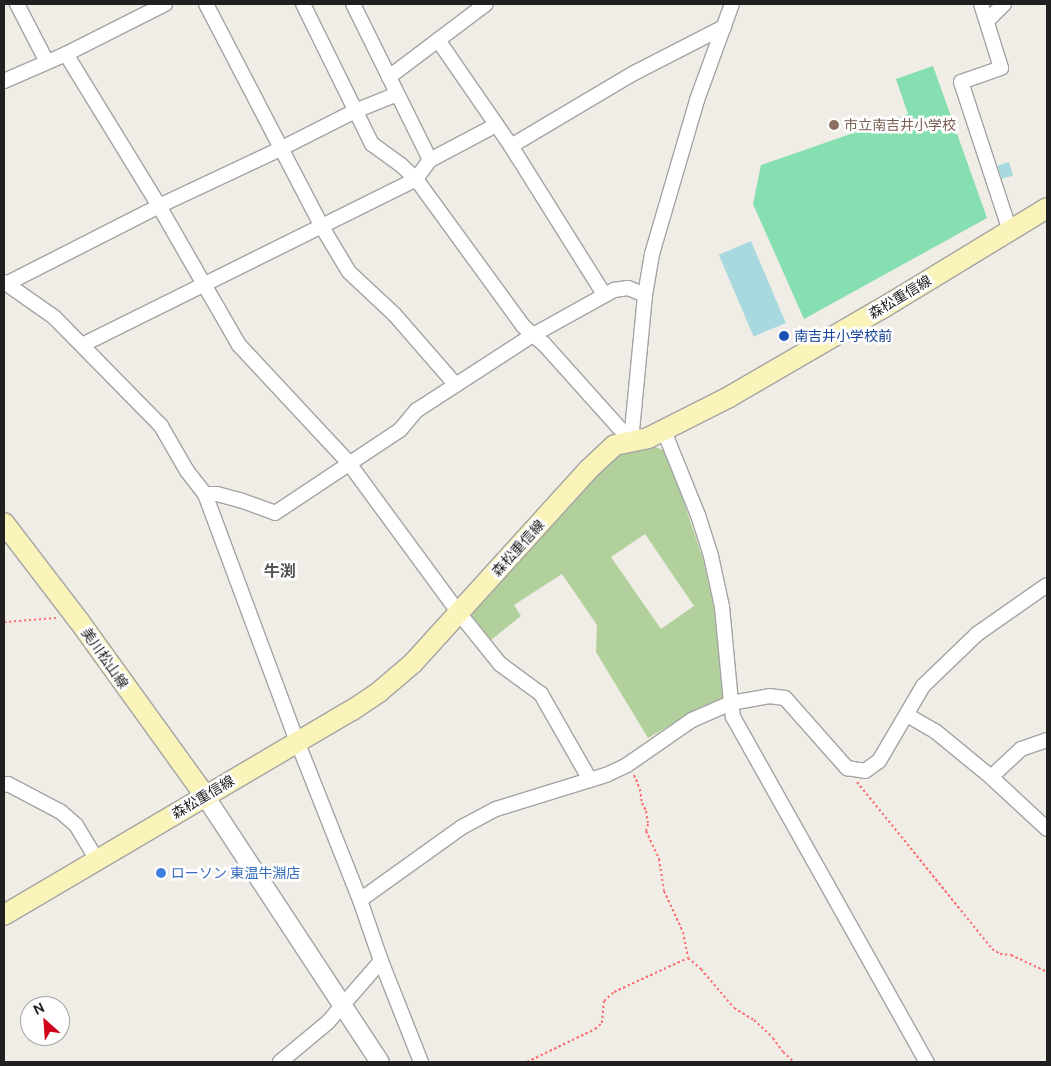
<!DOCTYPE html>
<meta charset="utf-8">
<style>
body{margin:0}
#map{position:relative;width:1051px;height:1066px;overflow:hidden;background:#f0ece6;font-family:Ubuntu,"Noto Sans JP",sans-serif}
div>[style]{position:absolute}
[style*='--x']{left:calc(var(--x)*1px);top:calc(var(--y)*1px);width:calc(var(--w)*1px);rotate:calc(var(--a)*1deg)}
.forest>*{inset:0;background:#b2d09b}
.pitch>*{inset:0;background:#85dfb0}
.water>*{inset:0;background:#a7d9de;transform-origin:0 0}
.path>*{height:2px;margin-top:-1px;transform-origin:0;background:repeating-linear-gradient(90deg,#fa6e73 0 2.5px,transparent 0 5px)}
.roads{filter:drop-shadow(1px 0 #a4a4a4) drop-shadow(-1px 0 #a4a4a4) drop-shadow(0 1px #a4a4a4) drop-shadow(0 -1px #a4a4a4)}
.minor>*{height:14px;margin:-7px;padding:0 7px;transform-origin:7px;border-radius:7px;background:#fff}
.tertiary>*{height:18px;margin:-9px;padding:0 9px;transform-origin:9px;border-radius:9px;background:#fff}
.secondary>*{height:20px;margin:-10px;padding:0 10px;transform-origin:10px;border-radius:10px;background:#faf4bb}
.dots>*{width:14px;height:14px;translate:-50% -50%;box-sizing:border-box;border:2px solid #fff;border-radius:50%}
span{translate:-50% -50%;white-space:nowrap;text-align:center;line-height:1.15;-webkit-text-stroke:5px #fff;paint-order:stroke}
.education-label{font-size:14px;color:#785e54}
.left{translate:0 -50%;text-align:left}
.street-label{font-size:14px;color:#202020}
.transit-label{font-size:14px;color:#164399}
.shop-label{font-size:14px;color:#366cbe}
.quarter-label{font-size:16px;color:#535353;font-weight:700}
.frame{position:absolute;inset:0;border:5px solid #202020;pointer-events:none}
.north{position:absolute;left:20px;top:996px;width:50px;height:50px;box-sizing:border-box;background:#fff;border:1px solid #a6a6a6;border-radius:50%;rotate:334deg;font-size:14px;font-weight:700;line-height:20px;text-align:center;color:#202020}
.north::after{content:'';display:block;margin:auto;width:18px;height:22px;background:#d0001c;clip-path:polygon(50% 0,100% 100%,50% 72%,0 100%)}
</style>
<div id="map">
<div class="forest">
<i style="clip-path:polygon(evenodd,651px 445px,667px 452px,703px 559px,714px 608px,724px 700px,695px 711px,648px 738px,596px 652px,597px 625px,562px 574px,514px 605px,521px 616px,491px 640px,470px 614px,606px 462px,620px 452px,651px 445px,645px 534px,694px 606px,661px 629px,611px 557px,645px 534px)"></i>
</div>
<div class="pitch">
<i style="clip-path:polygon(933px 66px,987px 218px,804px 319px,753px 204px,761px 165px,908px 114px,896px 79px)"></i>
</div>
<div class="water">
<i style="left:1009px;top:162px;width:14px;height:12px;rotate:73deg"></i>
<i style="left:751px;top:241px;width:89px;height:35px;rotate:67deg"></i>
</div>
<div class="path">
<i style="--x:4;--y:622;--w:52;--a:-4.4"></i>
<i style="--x:634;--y:775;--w:15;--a:67"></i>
<i style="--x:640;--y:789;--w:14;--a:82"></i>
<i style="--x:642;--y:803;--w:9;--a:63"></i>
<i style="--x:646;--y:811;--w:13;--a:81"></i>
<i style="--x:648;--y:824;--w:7;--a:106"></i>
<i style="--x:646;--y:831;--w:31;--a:65"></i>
<i style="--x:659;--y:859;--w:32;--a:81"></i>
<i style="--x:664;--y:891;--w:45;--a:65.1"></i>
<i style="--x:683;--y:932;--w:26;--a:79"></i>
<i style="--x:688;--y:958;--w:17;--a:40"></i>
<i style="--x:701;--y:969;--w:51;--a:49.8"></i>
<i style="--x:734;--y:1008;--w:23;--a:31"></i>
<i style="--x:754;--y:1020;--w:26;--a:43"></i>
<i style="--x:773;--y:1038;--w:17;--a:54"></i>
<i style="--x:783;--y:1052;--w:15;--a:42"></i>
<i style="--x:857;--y:782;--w:215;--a:51"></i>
<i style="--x:992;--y:949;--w:9;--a:32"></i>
<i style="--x:1000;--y:954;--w:11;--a:5"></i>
<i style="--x:1011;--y:955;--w:40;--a:25"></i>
<i style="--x:527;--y:1062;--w:76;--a:-25.9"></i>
<i style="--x:595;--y:1029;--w:9;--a:-41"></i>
<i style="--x:602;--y:1023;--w:22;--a:-85"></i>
<i style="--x:604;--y:1001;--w:13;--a:-42"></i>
<i style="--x:614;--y:992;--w:81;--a:-24.7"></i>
</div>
<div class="roads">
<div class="minor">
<i style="--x:17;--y:4;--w:65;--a:62.7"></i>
<i style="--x:206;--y:4;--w:251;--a:62.5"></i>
<i style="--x:322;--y:227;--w:52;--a:59"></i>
<i style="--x:349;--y:272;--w:62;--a:43"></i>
<i style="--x:394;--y:314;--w:94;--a:48.9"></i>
<i style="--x:303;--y:4;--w:156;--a:63.8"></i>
<i style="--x:372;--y:144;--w:36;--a:36"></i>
<i style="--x:401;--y:165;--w:21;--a:43"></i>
<i style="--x:416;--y:179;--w:182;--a:53.9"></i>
<i style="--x:523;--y:326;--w:28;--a:41"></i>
<i style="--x:544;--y:344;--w:130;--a:48.1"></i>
<i style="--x:353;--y:4;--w:174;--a:63.7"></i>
<i style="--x:981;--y:4;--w:67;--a:72.6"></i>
<i style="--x:1001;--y:68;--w:42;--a:160.7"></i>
<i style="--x:961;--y:82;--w:157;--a:71.8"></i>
<i style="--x:988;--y:20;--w:23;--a:-45"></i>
<i style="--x:438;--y:40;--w:129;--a:55.4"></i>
<i style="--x:511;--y:146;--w:175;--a:57.9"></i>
<i style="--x:66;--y:54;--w:178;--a:58.5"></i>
<i style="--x:159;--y:206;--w:160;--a:60.1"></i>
<i style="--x:239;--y:345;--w:160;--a:47"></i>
<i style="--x:348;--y:462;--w:187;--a:53.7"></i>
<i style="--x:459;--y:613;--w:65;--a:51.2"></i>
<i style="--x:500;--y:664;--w:51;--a:36.2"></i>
<i style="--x:541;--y:694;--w:99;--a:60.3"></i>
<i style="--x:389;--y:77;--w:121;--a:-37"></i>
<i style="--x:4;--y:81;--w:68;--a:-23.5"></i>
<i style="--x:66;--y:54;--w:111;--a:-26.8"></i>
<i style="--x:511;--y:146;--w:143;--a:-30.7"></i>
<i style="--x:634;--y:73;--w:101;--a:-27.1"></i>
<i style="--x:4;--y:282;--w:61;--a:35"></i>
<i style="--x:54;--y:317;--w:153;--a:45.5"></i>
<i style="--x:161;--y:426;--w:52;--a:60"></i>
<i style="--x:187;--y:471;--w:29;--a:52"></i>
<i style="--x:205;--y:494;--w:264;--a:69.6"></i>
<i style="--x:297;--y:741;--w:171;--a:68.4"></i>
<i style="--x:6;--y:284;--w:172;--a:-27"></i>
<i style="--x:159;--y:206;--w:136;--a:-25.2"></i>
<i style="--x:282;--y:148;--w:82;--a:-26.9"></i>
<i style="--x:355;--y:111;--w:45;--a:-22"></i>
<i style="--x:82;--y:345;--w:373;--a:-26.4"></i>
<i style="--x:416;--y:179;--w:24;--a:-54"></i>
<i style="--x:430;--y:160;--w:75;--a:-27.9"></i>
<i style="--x:664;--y:431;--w:91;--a:68"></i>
<i style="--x:698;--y:515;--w:43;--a:72.4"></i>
<i style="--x:711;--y:556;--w:52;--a:77.8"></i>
<i style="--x:722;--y:607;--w:96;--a:84.6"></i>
<i style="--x:731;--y:703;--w:39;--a:-10"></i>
<i style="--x:769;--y:696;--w:16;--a:7"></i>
<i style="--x:785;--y:698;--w:94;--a:48.5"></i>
<i style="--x:847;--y:768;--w:18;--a:9"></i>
<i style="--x:865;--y:771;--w:17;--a:-36"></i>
<i style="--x:879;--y:761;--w:87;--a:-59.6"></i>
<i style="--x:923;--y:686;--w:75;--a:-43.9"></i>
<i style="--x:977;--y:634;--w:85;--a:-35"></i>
<i style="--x:631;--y:441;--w:147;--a:-84.5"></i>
<i style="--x:645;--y:295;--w:42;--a:-80.3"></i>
<i style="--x:652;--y:254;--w:160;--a:-73.7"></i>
<i style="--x:697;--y:100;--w:102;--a:-70"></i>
<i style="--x:205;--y:494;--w:12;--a:0"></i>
<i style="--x:217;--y:494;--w:24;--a:15"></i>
<i style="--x:240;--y:500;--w:37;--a:20"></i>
<i style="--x:275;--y:513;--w:150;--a:-33.6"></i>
<i style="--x:400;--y:430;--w:26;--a:-50"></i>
<i style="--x:417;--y:410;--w:138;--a:-32.9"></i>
<i style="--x:533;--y:335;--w:93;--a:-29.1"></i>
<i style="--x:614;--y:290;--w:14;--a:-8"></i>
<i style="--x:628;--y:288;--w:18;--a:22"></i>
<i style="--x:907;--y:715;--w:32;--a:30"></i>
<i style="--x:935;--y:731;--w:72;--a:39.4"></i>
<i style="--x:991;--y:777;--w:76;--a:42.9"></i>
<i style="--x:991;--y:777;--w:41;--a:-43"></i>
<i style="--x:1021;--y:749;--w:28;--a:-19"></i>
<i style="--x:4;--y:785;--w:4;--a:-14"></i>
<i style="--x:8;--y:784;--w:60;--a:27.8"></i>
<i style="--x:61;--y:812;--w:20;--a:41"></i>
<i style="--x:76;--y:825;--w:41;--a:59"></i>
<i style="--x:381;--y:961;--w:109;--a:68.4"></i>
<i style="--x:280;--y:1062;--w:62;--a:-39.8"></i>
<i style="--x:328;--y:1022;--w:81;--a:-49"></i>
<i style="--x:381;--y:961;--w:65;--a:-109"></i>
<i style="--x:360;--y:900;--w:125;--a:-35.6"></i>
<i style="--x:462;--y:827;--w:38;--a:-28"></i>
<i style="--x:496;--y:809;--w:115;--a:-17.2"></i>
<i style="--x:606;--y:775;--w:23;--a:-25"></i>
<i style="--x:627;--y:765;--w:79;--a:-34.7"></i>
<i style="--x:692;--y:720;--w:43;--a:-23.6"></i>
<i style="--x:731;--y:703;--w:14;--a:82"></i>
<i style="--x:733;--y:717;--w:396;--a:60.7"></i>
</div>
<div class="tertiary">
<i style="--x:205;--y:796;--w:318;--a:56.7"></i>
</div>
<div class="secondary">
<i style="--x:4;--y:523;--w:123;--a:52.6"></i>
<i style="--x:79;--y:621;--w:216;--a:54.2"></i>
<i style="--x:4;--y:915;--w:403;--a:-30.5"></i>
<i style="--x:351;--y:711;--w:34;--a:-34"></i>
<i style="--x:379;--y:692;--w:45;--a:-40.5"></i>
<i style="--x:413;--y:663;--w:262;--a:-47.8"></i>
<i style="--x:589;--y:469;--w:35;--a:-43"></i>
<i style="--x:615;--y:445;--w:34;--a:-12"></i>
<i style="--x:648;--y:438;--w:91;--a:-26.8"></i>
<i style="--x:729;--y:397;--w:176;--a:-30.1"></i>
<i style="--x:881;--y:309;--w:194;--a:-31.3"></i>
</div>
</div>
<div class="dots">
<i style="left:834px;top:125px;background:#8d6e63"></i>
<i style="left:784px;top:336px;background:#1a4fb4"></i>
<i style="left:161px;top:873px;background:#3f7fe0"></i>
</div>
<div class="education-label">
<span class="left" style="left:844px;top:125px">市立南吉井小学校</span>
</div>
<div class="street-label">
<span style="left:900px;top:297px;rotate:-31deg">森松重信線</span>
<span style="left:518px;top:548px;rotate:-48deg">森松重信線</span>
<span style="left:105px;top:658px;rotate:55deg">美川松山線</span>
<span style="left:203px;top:797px;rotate:-31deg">森松重信線</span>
</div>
<div class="transit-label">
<span class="left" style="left:794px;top:336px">南吉井小学校前</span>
</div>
<div class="shop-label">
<span class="left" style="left:171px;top:873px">ローソン 東温牛淵店</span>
</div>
<div class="quarter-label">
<span style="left:280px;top:571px">牛渕</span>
</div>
<div class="frame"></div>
<div class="north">N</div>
</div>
